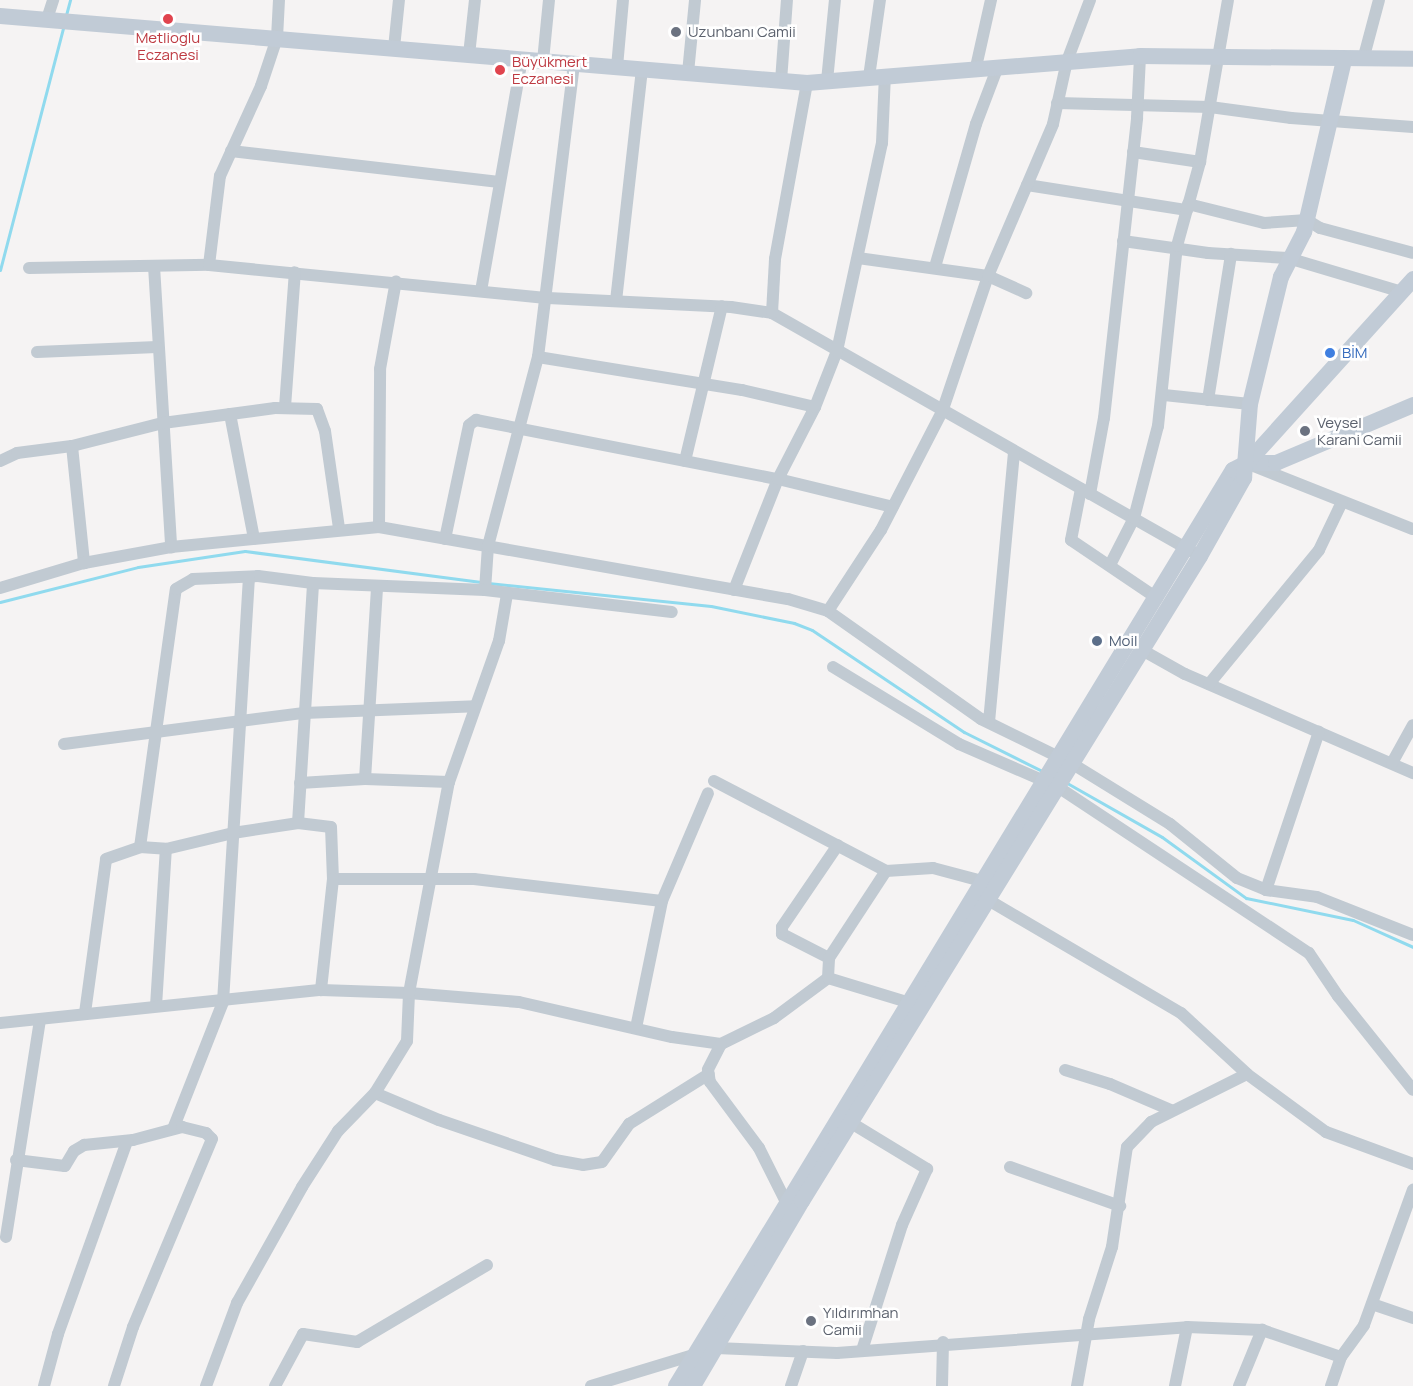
<!DOCTYPE html>
<meta charset="utf-8">
<style>
body{margin:0}
#map{position:relative;width:1413px;height:1386px;overflow:hidden;background:#f5f3f3;font-family:Manrope,sans-serif}
div>[style]{position:absolute}
[style*='--x']{left:calc(var(--x)*1px);top:calc(var(--y)*1px);width:calc(var(--w)*1px);rotate:calc(var(--a)*1deg)}
.stream>*{height:3px;margin:-1.5px;padding:0 1.5px;transform-origin:1.5px;border-radius:1.5px;background:#90daee}
.street>*{height:12px;margin:-6px;padding:0 6px;transform-origin:6px;border-radius:6px;background:#c1cad2}
.secondary>*{height:16px;margin:-8px;padding:0 8px;transform-origin:8px;border-radius:8px;background:#c1cbd6}
.dots>*{width:16px;height:16px;translate:-50% -50%;box-sizing:border-box;border:3px solid #fff;border-radius:50%}
span{translate:-50% -50%;white-space:nowrap;text-align:center;line-height:1.15;-webkit-text-stroke:5px #fff;paint-order:stroke}
.worship-label{font-size:15px;color:#5b616d}
.left{translate:0 -50%;text-align:left}
.health-label{font-size:15px;color:#be3a42}
.shop-label{font-size:15px;color:#366cbe}
.service-label{font-size:15px;color:#4e5e75}
</style>
<div id="map">
<div class="stream">
<i style="--x:66;--y:15;--w:16;--a:-75"></i>
<i style="--x:0;--y:270;--w:250;--a:-75.4"></i>
<i style="--x:488;--y:583;--w:224;--a:5.9"></i>
<i style="--x:711;--y:606;--w:85;--a:11.6"></i>
<i style="--x:794;--y:623;--w:19;--a:21"></i>
<i style="--x:812;--y:630;--w:183;--a:33.9"></i>
<i style="--x:964;--y:732;--w:87;--a:26.6"></i>
<i style="--x:0;--y:602;--w:142;--a:-14.2"></i>
<i style="--x:138;--y:567;--w:108;--a:-8.5"></i>
<i style="--x:245;--y:551;--w:238;--a:7.5"></i>
<i style="--x:1067;--y:783;--w:109;--a:29.6"></i>
<i style="--x:1162;--y:837;--w:104;--a:36"></i>
<i style="--x:1246;--y:898;--w:109;--a:11.6"></i>
<i style="--x:1353;--y:920;--w:66;--a:24.2"></i>
</div>
<div class="street">
<i style="--x:47;--y:19;--w:20;--a:-72"></i>
<i style="--x:394;--y:48;--w:48;--a:-84.1"></i>
<i style="--x:469;--y:55;--w:55;--a:-83.8"></i>
<i style="--x:1363;--y:60;--w:62;--a:-75.1"></i>
<i style="--x:543;--y:61;--w:61;--a:-84.4"></i>
<i style="--x:617;--y:67;--w:67;--a:-84.9"></i>
<i style="--x:976;--y:67;--w:69;--a:-77.4"></i>
<i style="--x:688;--y:73;--w:73;--a:-84.5"></i>
<i style="--x:869;--y:77;--w:78;--a:-81.9"></i>
<i style="--x:781;--y:81;--w:81;--a:-85.8"></i>
<i style="--x:827;--y:81;--w:81;--a:-84.4"></i>
<i style="--x:1057;--y:103;--w:153;--a:1.5"></i>
<i style="--x:1210;--y:107;--w:82;--a:7.7"></i>
<i style="--x:1291;--y:118;--w:122;--a:4.2"></i>
<i style="--x:231;--y:151;--w:270;--a:6.6"></i>
<i style="--x:1133;--y:152;--w:68;--a:8.5"></i>
<i style="--x:1027;--y:185;--w:162;--a:8.9"></i>
<i style="--x:1188;--y:204;--w:78;--a:14"></i>
<i style="--x:1264;--y:223;--w:43;--a:-4"></i>
<i style="--x:1307;--y:220;--w:15;--a:32"></i>
<i style="--x:1320;--y:228;--w:96;--a:15"></i>
<i style="--x:1123;--y:241;--w:86;--a:8"></i>
<i style="--x:1208;--y:253;--w:80;--a:3.6"></i>
<i style="--x:1288;--y:258;--w:119;--a:16.6"></i>
<i style="--x:858;--y:258;--w:131;--a:7.9"></i>
<i style="--x:988;--y:276;--w:42;--a:24.1"></i>
<i style="--x:209;--y:265;--w:90;--a:-83"></i>
<i style="--x:220;--y:176;--w:99;--a:-65.5"></i>
<i style="--x:261;--y:86;--w:51;--a:-71.6"></i>
<i style="--x:277;--y:38;--w:38;--a:-87"></i>
<i style="--x:154;--y:266;--w:282;--a:86.5"></i>
<i style="--x:935;--y:267;--w:149;--a:-74"></i>
<i style="--x:976;--y:124;--w:62;--a:-69.2"></i>
<i style="--x:29;--y:268;--w:180;--a:-1"></i>
<i style="--x:209;--y:265;--w:341;--a:5.6"></i>
<i style="--x:548;--y:298;--w:183;--a:2.8"></i>
<i style="--x:731;--y:307;--w:41;--a:8.3"></i>
<i style="--x:772;--y:313;--w:483;--a:29.6"></i>
<i style="--x:481;--y:291;--w:236;--a:-80"></i>
<i style="--x:616;--y:301;--w:233;--a:-83.6"></i>
<i style="--x:772;--y:313;--w:54;--a:-86.8"></i>
<i style="--x:775;--y:259;--w:179;--a:-79.7"></i>
<i style="--x:37;--y:352;--w:120;--a:-2.4"></i>
<i style="--x:538;--y:357;--w:207;--a:9.2"></i>
<i style="--x:742;--y:390;--w:75;--a:13.1"></i>
<i style="--x:1164;--y:395;--w:86;--a:6"></i>
<i style="--x:1208;--y:400;--w:148;--a:-81"></i>
<i style="--x:285;--y:407;--w:135;--a:-85.8"></i>
<i style="--x:230;--y:414;--w:127;--a:79.1"></i>
<i style="--x:72;--y:446;--w:118;--a:84.1"></i>
<i style="--x:0;--y:461;--w:19;--a:-25"></i>
<i style="--x:17;--y:453;--w:55;--a:-7.3"></i>
<i style="--x:72;--y:446;--w:94;--a:-14.2"></i>
<i style="--x:163;--y:423;--w:113;--a:-7.6"></i>
<i style="--x:275;--y:408;--w:42;--a:1.4"></i>
<i style="--x:317;--y:409;--w:23;--a:70"></i>
<i style="--x:325;--y:431;--w:98;--a:81.8"></i>
<i style="--x:685;--y:461;--w:159;--a:-76.6"></i>
<i style="--x:1251;--y:465;--w:174;--a:21.6"></i>
<i style="--x:1081;--y:489;--w:52;--a:101.1"></i>
<i style="--x:1071;--y:540;--w:104;--a:34"></i>
<i style="--x:1090;--y:494;--w:77;--a:-79.6"></i>
<i style="--x:1104;--y:418;--w:302;--a:-83.7"></i>
<i style="--x:1137;--y:118;--w:62;--a:-87.2"></i>
<i style="--x:379;--y:527;--w:158;--a:-89.6"></i>
<i style="--x:380;--y:369;--w:89;--a:-79.7"></i>
<i style="--x:445;--y:539;--w:116;--a:-78.1"></i>
<i style="--x:469;--y:425;--w:9;--a:-36"></i>
<i style="--x:476;--y:420;--w:308;--a:11.1"></i>
<i style="--x:778;--y:479;--w:118;--a:13.7"></i>
<i style="--x:1110;--y:565;--w:53;--a:-62.9"></i>
<i style="--x:1134;--y:518;--w:95;--a:-75.4"></i>
<i style="--x:1158;--y:426;--w:181;--a:-84"></i>
<i style="--x:1177;--y:246;--w:87;--a:-74.7"></i>
<i style="--x:1200;--y:162;--w:164;--a:-80.2"></i>
<i style="--x:0;--y:588;--w:88;--a:-16.6"></i>
<i style="--x:84;--y:563;--w:88;--a:-10.4"></i>
<i style="--x:171;--y:547;--w:209;--a:-5.5"></i>
<i style="--x:379;--y:527;--w:415;--a:10"></i>
<i style="--x:788;--y:599;--w:42;--a:16.7"></i>
<i style="--x:828;--y:611;--w:187;--a:35.2"></i>
<i style="--x:981;--y:719;--w:100;--a:26.1"></i>
<i style="--x:1071;--y:763;--w:116;--a:31.6"></i>
<i style="--x:1170;--y:824;--w:86;--a:38.9"></i>
<i style="--x:1237;--y:878;--w:31;--a:22"></i>
<i style="--x:1266;--y:890;--w:51;--a:7.8"></i>
<i style="--x:1317;--y:897;--w:103;--a:21.6"></i>
<i style="--x:485;--y:590;--w:44;--a:-86.1"></i>
<i style="--x:488;--y:546;--w:196;--a:-75.2"></i>
<i style="--x:538;--y:357;--w:296;--a:-83"></i>
<i style="--x:734;--y:590;--w:119;--a:-68.4"></i>
<i style="--x:778;--y:479;--w:81;--a:-62.8"></i>
<i style="--x:815;--y:407;--w:60;--a:-68.6"></i>
<i style="--x:837;--y:351;--w:213;--a:-77.8"></i>
<i style="--x:882;--y:143;--w:68;--a:-87.5"></i>
<i style="--x:828;--y:611;--w:97;--a:-56.8"></i>
<i style="--x:881;--y:530;--w:133;--a:-62.7"></i>
<i style="--x:942;--y:412;--w:144;--a:-71.3"></i>
<i style="--x:988;--y:276;--w:165;--a:-66.8"></i>
<i style="--x:1053;--y:124;--w:65;--a:-77.5"></i>
<i style="--x:1067;--y:61;--w:65;--a:-69.3"></i>
<i style="--x:1142;--y:650;--w:49;--a:29.2"></i>
<i style="--x:1185;--y:674;--w:249;--a:23.5"></i>
<i style="--x:833;--y:667;--w:148;--a:31.4"></i>
<i style="--x:959;--y:744;--w:108;--a:23.5"></i>
<i style="--x:1058;--y:787;--w:301;--a:33.5"></i>
<i style="--x:1309;--y:953;--w:52;--a:56"></i>
<i style="--x:1338;--y:996;--w:120;--a:51.4"></i>
<i style="--x:1209;--y:684;--w:173;--a:-50.6"></i>
<i style="--x:1319;--y:550;--w:53;--a:-64.4"></i>
<i style="--x:989;--y:722;--w:271;--a:-84.7"></i>
<i style="--x:64;--y:744;--w:242;--a:-7.4"></i>
<i style="--x:304;--y:713;--w:171;--a:-2.3"></i>
<i style="--x:1392;--y:763;--w:43;--a:-61.1"></i>
<i style="--x:365;--y:779;--w:193;--a:-86.4"></i>
<i style="--x:714;--y:781;--w:194;--a:27.6"></i>
<i style="--x:886;--y:871;--w:47;--a:-3.7"></i>
<i style="--x:933;--y:868;--w:51;--a:14.9"></i>
<i style="--x:300;--y:783;--w:65;--a:-3.5"></i>
<i style="--x:365;--y:779;--w:84;--a:2"></i>
<i style="--x:298;--y:823;--w:240;--a:-86.4"></i>
<i style="--x:140;--y:847;--w:260;--a:-82.1"></i>
<i style="--x:176;--y:589;--w:20;--a:-30"></i>
<i style="--x:193;--y:579;--w:65;--a:-2.6"></i>
<i style="--x:258;--y:576;--w:55;--a:7.3"></i>
<i style="--x:313;--y:583;--w:172;--a:2.3"></i>
<i style="--x:485;--y:590;--w:188;--a:6.7"></i>
<i style="--x:333;--y:879;--w:141;--a:0"></i>
<i style="--x:474;--y:879;--w:189;--a:6.7"></i>
<i style="--x:1266;--y:890;--w:167;--a:-71.5"></i>
<i style="--x:990;--y:901;--w:221;--a:30.4"></i>
<i style="--x:1181;--y:1013;--w:90;--a:42.7"></i>
<i style="--x:1247;--y:1074;--w:98;--a:36.3"></i>
<i style="--x:1326;--y:1132;--w:93;--a:20.2"></i>
<i style="--x:829;--y:958;--w:53;--a:-152.9"></i>
<i style="--x:782;--y:934;--w:7;--a:-90"></i>
<i style="--x:782;--y:927;--w:99;--a:-55.7"></i>
<i style="--x:828;--y:978;--w:83;--a:16.9"></i>
<i style="--x:156;--y:1006;--w:157;--a:-86.4"></i>
<i style="--x:85;--y:1013;--w:155;--a:-82.2"></i>
<i style="--x:106;--y:859;--w:36;--a:-19"></i>
<i style="--x:140;--y:847;--w:26;--a:4"></i>
<i style="--x:166;--y:849;--w:69;--a:-13.4"></i>
<i style="--x:233;--y:833;--w:66;--a:-8.7"></i>
<i style="--x:298;--y:823;--w:33;--a:7"></i>
<i style="--x:331;--y:827;--w:52;--a:87.8"></i>
<i style="--x:333;--y:879;--w:112;--a:96.2"></i>
<i style="--x:0;--y:1023;--w:323;--a:-5.9"></i>
<i style="--x:321;--y:990;--w:88;--a:2"></i>
<i style="--x:409;--y:993;--w:110;--a:4.7"></i>
<i style="--x:519;--y:1002;--w:157;--a:12.9"></i>
<i style="--x:672;--y:1037;--w:49;--a:8.1"></i>
<i style="--x:721;--y:1044;--w:59;--a:-26.1"></i>
<i style="--x:774;--y:1018;--w:67;--a:-36.5"></i>
<i style="--x:828;--y:978;--w:20;--a:-87"></i>
<i style="--x:829;--y:958;--w:104;--a:-56.8"></i>
<i style="--x:636;--y:1028;--w:130;--a:-78.4"></i>
<i style="--x:662;--y:901;--w:117;--a:-66.9"></i>
<i style="--x:721;--y:1044;--w:29;--a:117"></i>
<i style="--x:708;--y:1070;--w:12;--a:81"></i>
<i style="--x:710;--y:1082;--w:82;--a:53.4"></i>
<i style="--x:759;--y:1148;--w:63;--a:63.4"></i>
<i style="--x:1065;--y:1070;--w:47;--a:17.3"></i>
<i style="--x:1110;--y:1084;--w:66;--a:23.1"></i>
<i style="--x:375;--y:1093;--w:69;--a:22.9"></i>
<i style="--x:439;--y:1120;--w:123;--a:19"></i>
<i style="--x:555;--y:1160;--w:28;--a:10"></i>
<i style="--x:583;--y:1165;--w:19;--a:-9"></i>
<i style="--x:602;--y:1162;--w:47;--a:-54.6"></i>
<i style="--x:629;--y:1124;--w:94;--a:-32"></i>
<i style="--x:853;--y:1124;--w:87;--a:31.3"></i>
<i style="--x:927;--y:1169;--w:61;--a:114.1"></i>
<i style="--x:902;--y:1225;--w:131;--a:107.7"></i>
<i style="--x:173;--y:1129;--w:136;--a:-68.5"></i>
<i style="--x:223;--y:1002;--w:425;--a:-86.5"></i>
<i style="--x:16;--y:1160;--w:49;--a:7"></i>
<i style="--x:65;--y:1166;--w:17;--a:-59"></i>
<i style="--x:74;--y:1151;--w:12;--a:-31"></i>
<i style="--x:84;--y:1145;--w:49;--a:-5.8"></i>
<i style="--x:133;--y:1140;--w:51;--a:-14.9"></i>
<i style="--x:182;--y:1127;--w:25;--a:14"></i>
<i style="--x:206;--y:1133;--w:8;--a:45"></i>
<i style="--x:212;--y:1139;--w:204;--a:112.8"></i>
<i style="--x:133;--y:1327;--w:62;--a:107.9"></i>
<i style="--x:1010;--y:1167;--w:117;--a:19.5"></i>
<i style="--x:6;--y:1237;--w:219;--a:-81.1"></i>
<i style="--x:1372;--y:1304;--w:43;--a:18.9"></i>
<i style="--x:44;--y:1386;--w:54;--a:-74.9"></i>
<i style="--x:58;--y:1334;--w:205;--a:-70.3"></i>
<i style="--x:206;--y:1386;--w:89;--a:-69.5"></i>
<i style="--x:237;--y:1303;--w:133;--a:-60.7"></i>
<i style="--x:302;--y:1187;--w:67;--a:-57.3"></i>
<i style="--x:338;--y:1131;--w:53;--a:-45.8"></i>
<i style="--x:375;--y:1093;--w:61;--a:-58.4"></i>
<i style="--x:407;--y:1041;--w:48;--a:-87.6"></i>
<i style="--x:409;--y:993;--w:215;--a:-79.3"></i>
<i style="--x:449;--y:782;--w:150;--a:-70.5"></i>
<i style="--x:499;--y:641;--w:48;--a:-80.3"></i>
<i style="--x:275;--y:1386;--w:59;--a:-61.7"></i>
<i style="--x:303;--y:1334;--w:55;--a:8.4"></i>
<i style="--x:357;--y:1342;--w:151;--a:-30.6"></i>
<i style="--x:591;--y:1386;--w:131;--a:-16.9"></i>
<i style="--x:716;--y:1348;--w:121;--a:2.4"></i>
<i style="--x:837;--y:1353;--w:351;--a:-4.2"></i>
<i style="--x:1187;--y:1327;--w:75;--a:2.3"></i>
<i style="--x:1262;--y:1330;--w:83;--a:18.9"></i>
<i style="--x:791;--y:1386;--w:37;--a:-71"></i>
<i style="--x:942;--y:1386;--w:44;--a:-88.7"></i>
<i style="--x:1077;--y:1386;--w:68;--a:-79.8"></i>
<i style="--x:1089;--y:1319;--w:76;--a:-72.3"></i>
<i style="--x:1112;--y:1247;--w:101;--a:-81.5"></i>
<i style="--x:1127;--y:1147;--w:35;--a:-46"></i>
<i style="--x:1151;--y:1122;--w:107;--a:-26.6"></i>
<i style="--x:1175;--y:1386;--w:60;--a:-78.5"></i>
<i style="--x:1239;--y:1386;--w:61;--a:-67.7"></i>
<i style="--x:1331;--y:1386;--w:31;--a:-71"></i>
<i style="--x:1341;--y:1357;--w:39;--a:-54"></i>
<i style="--x:1364;--y:1325;--w:144;--a:-70.1"></i>
</div>
<div class="secondary">
<i style="--x:0;--y:16;--w:810;--a:4.75"></i>
<i style="--x:807;--y:83;--w:334;--a:-4.6"></i>
<i style="--x:1140;--y:56;--w:273;--a:0.6"></i>
<i style="--x:1247;--y:463;--w:29;--a:0"></i>
<i style="--x:1276;--y:463;--w:149;--a:-22.9"></i>
<i style="--x:676;--y:1386;--w:1072;--a:-58.7"></i>
<i style="--x:1233;--y:470;--w:16;--a:-27"></i>
<i style="--x:1247;--y:463;--w:248;--a:-47.9"></i>
<i style="--x:693;--y:1386;--w:215;--a:-59.5"></i>
<i style="--x:802;--y:1201;--w:758;--a:-58.32"></i>
<i style="--x:1200;--y:556;--w:90;--a:-60.6"></i>
<i style="--x:1244;--y:478;--w:74;--a:-85.4"></i>
<i style="--x:1250;--y:404;--w:131;--a:-76.3"></i>
<i style="--x:1281;--y:277;--w:51;--a:-62.9"></i>
<i style="--x:1304;--y:232;--w:177;--a:-76.9"></i>
</div>
<div class="dots">
<i style="left:168px;top:19px;background:#e0444e"></i>
<i style="left:676px;top:32px;background:#6b7280"></i>
<i style="left:500px;top:70px;background:#e0444e"></i>
<i style="left:1330px;top:353px;background:#3f7fe0"></i>
<i style="left:1305px;top:431px;background:#6b7280"></i>
<i style="left:1097px;top:641px;background:#5c6f8a"></i>
<i style="left:811px;top:1321px;background:#6b7280"></i>
</div>
<div class="worship-label">
<span class="left" style="left:688px;top:32px">Uzunbanı Camii</span>
<span class="left" style="left:1317px;top:431px">Veysel<br>Karani Camii</span>
<span class="left" style="left:823px;top:1321px">Yıldırımhan<br>Camii</span>
</div>
<div class="health-label">
<span style="left:168px;top:46px">Metlioglu<br>Eczanesi</span>
<span class="left" style="left:512px;top:70px">Büyükmert<br>Eczanesi</span>
</div>
<div class="shop-label">
<span class="left" style="left:1342px;top:353px">BİM</span>
</div>
<div class="service-label">
<span class="left" style="left:1109px;top:641px">Moil</span>
</div>
</div>
